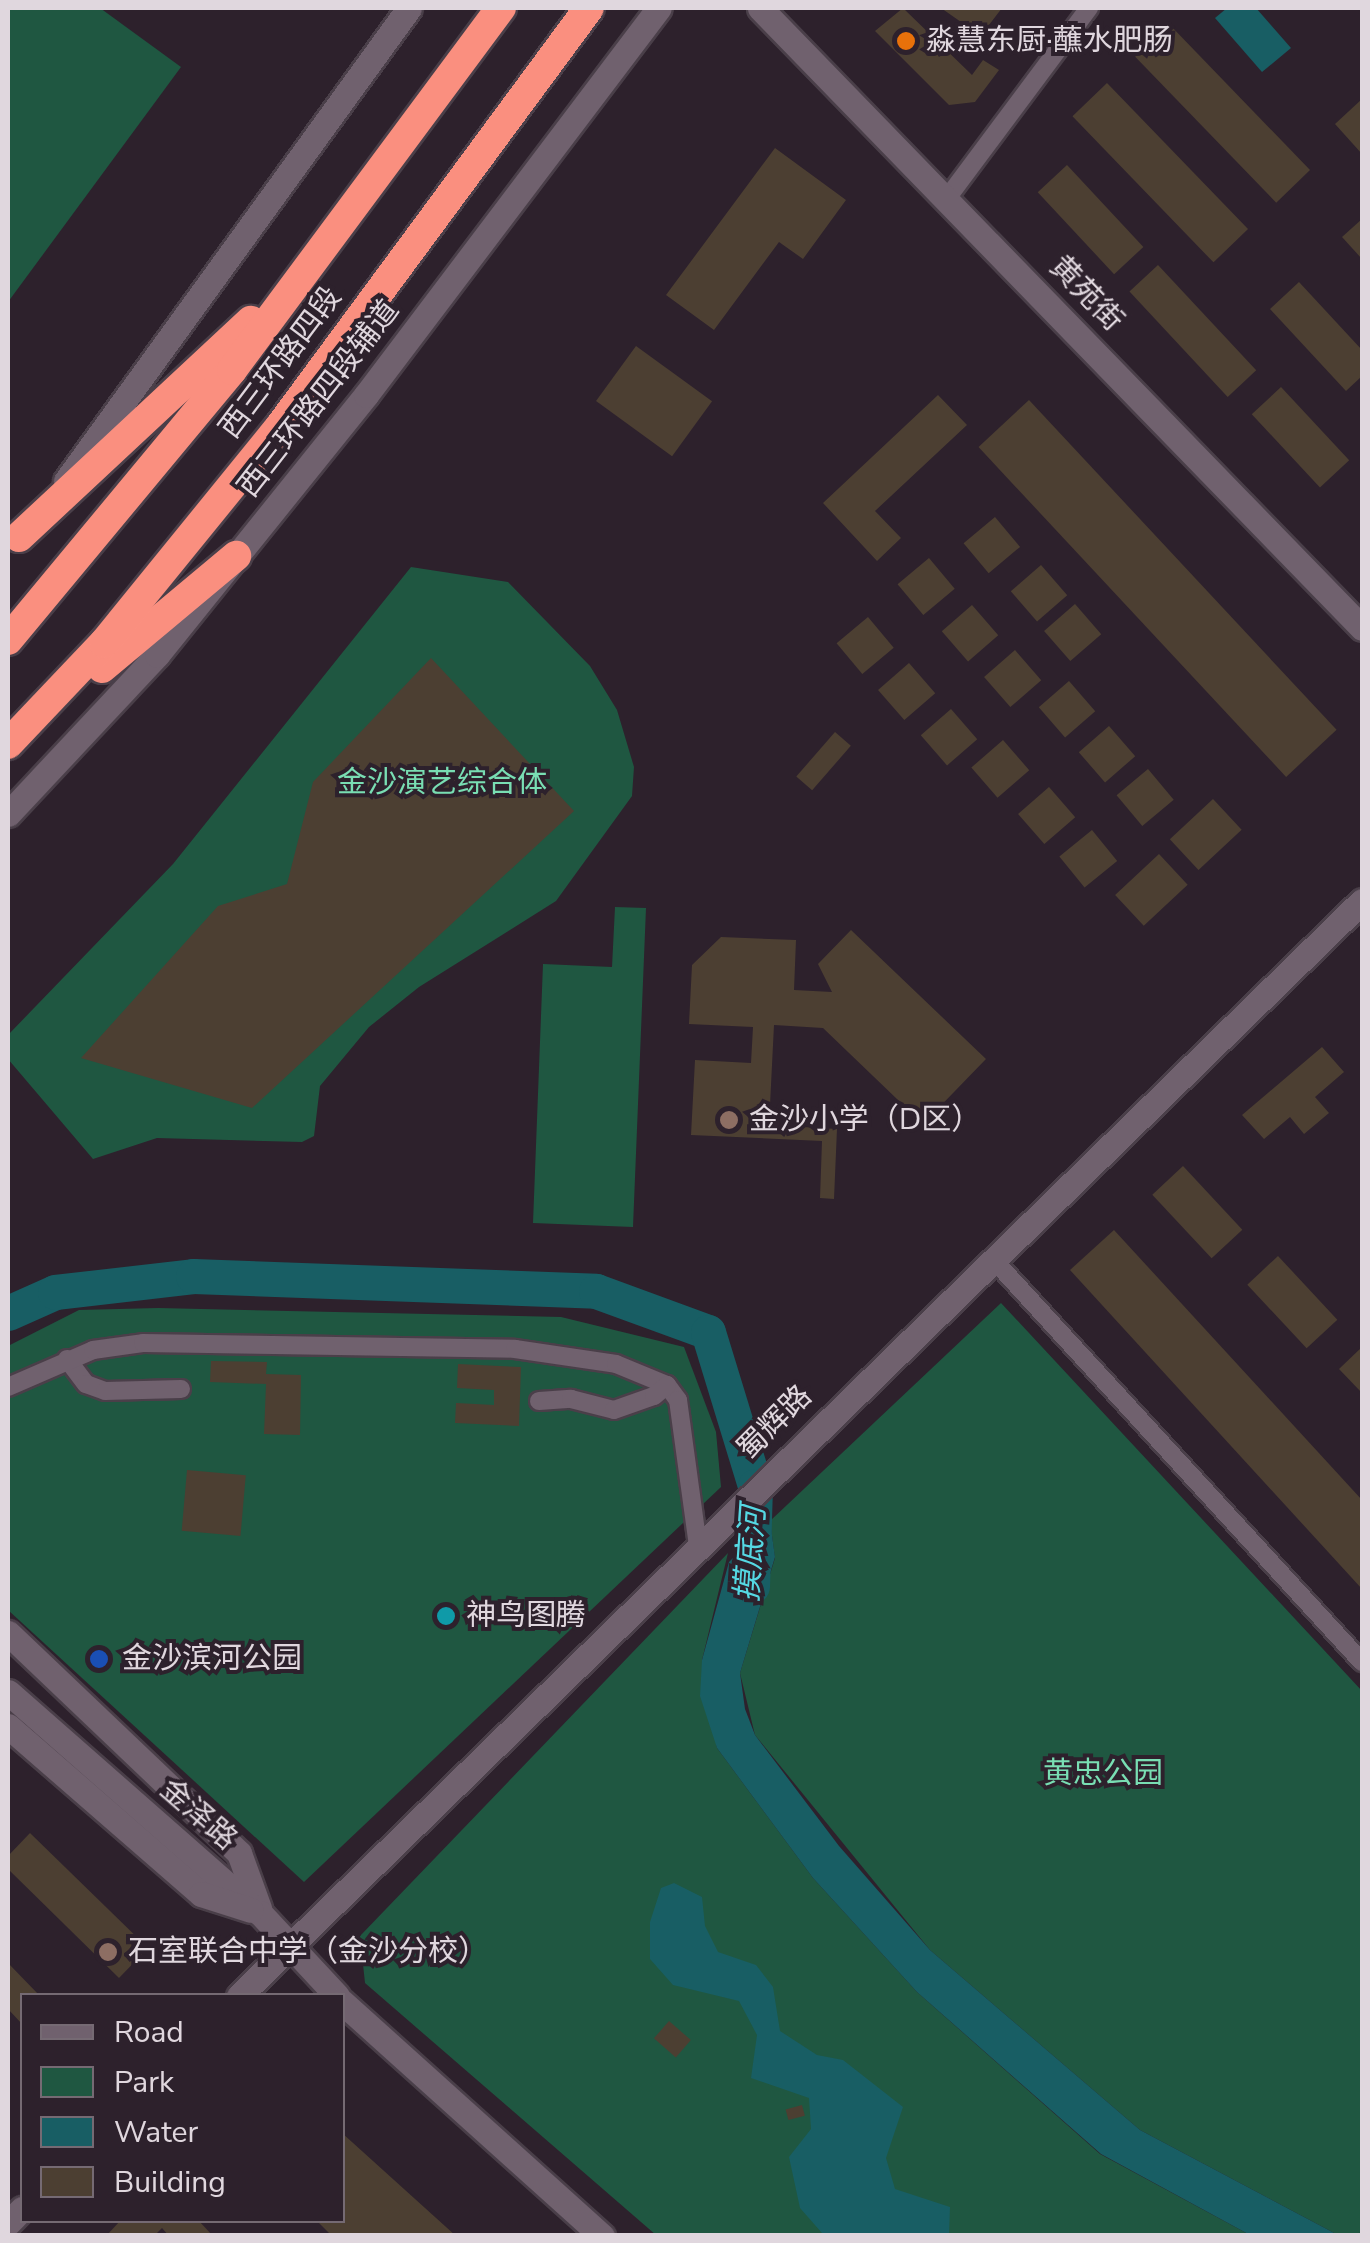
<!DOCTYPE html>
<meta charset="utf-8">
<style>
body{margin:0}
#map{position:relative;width:1370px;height:2243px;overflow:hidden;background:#2d212c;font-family:"Nunito Sans","Noto Sans SC",sans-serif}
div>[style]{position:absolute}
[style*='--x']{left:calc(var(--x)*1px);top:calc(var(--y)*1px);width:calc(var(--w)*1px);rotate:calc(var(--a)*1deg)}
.green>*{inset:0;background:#1f5741}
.water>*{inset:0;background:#185e64}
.river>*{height:35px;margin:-17.5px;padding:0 17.5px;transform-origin:17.5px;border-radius:17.5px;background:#185e64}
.building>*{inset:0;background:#4c3f32;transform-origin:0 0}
.roads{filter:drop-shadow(2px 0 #4a3f49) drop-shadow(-2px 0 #4a3f49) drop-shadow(0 2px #4a3f49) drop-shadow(0 -2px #4a3f49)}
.street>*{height:18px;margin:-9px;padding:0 9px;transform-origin:9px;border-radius:9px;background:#70616e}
.secondary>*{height:25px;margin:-12.5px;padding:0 12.5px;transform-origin:12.5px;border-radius:12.5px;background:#70616e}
.highway>*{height:30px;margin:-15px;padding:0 15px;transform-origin:15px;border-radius:15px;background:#fa8f7f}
.dots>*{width:28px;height:28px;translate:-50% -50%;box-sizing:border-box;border:5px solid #2d212c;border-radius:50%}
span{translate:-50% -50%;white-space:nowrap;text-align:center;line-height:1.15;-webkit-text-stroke:8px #2d212c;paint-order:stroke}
.poi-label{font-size:30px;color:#e0d7de}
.left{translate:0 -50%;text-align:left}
.street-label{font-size:30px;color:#e0d7de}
.park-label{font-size:30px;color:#79deb3}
.water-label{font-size:32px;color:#55d8e3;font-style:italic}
.frame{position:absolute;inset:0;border:10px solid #e0d7de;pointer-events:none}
.legend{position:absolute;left:20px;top:1993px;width:325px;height:230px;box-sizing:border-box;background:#2d212c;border:2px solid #756a73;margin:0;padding:12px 18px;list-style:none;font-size:30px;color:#e0d7de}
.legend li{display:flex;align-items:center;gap:20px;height:50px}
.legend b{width:50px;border:2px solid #756a73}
</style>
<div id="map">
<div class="green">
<i style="clip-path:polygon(8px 8px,100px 8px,181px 67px,8px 302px)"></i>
<i style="clip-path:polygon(411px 567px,508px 582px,590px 666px,617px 710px,634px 767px,632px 796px,556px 901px,419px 987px,369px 1027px,320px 1086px,314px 1136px,302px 1142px,157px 1138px,93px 1159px,8px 1059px,8px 1035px,173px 864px)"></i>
<i style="clip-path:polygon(615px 907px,646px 908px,633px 1227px,533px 1223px,543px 964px,612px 967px)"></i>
<i style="clip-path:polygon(1001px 1303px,1362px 1691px,1362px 2231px,1357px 2235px,1338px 2235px,1140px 2130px,930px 1950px,755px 1735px,740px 1673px,775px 1558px,770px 1521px)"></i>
<i style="clip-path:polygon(158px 1308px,561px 1317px,684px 1347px,716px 1432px,721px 1487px,304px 1882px,8px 1610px,8px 1346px,79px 1310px)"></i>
<i style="clip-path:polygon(728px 1553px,702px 1660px,717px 1748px,813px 1878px,917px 1992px,1100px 2154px,1250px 2235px,656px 2235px,365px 1983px,360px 1936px)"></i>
</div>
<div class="water">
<i style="clip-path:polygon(1227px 8px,1256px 8px,1291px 48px,1262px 72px,1215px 18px)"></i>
<i style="clip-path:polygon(770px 1521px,775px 1557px,740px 1673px,745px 1709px,755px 1735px,839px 1846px,930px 1950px,1140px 2130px,1338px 2235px,1250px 2235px,1101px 2154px,917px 1992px,813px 1878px,717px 1748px,700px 1696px,702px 1660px,729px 1562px)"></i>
<i style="clip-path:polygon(674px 1883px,702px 1897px,705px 1926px,718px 1952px,756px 1965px,773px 1987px,780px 2031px,817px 2055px,843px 2060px,903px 2107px,886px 2158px,895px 2189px,950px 2207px,949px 2235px,833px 2235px,822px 2233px,800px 2208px,789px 2157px,811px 2129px,809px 2098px,751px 2078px,757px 2035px,739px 2001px,673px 1985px,650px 1959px,650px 1922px,661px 1888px)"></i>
</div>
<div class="river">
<i style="--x:8;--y:1313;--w:51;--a:-24.1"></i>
<i style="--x:55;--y:1292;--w:139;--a:-6.6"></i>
<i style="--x:193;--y:1276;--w:403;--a:2.1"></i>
<i style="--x:596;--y:1291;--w:119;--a:20.1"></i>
<i style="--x:708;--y:1332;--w:161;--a:73"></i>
<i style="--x:755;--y:1486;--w:100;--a:91.7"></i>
</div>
<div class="building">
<i style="clip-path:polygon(903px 8px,972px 75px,983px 60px,999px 70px,975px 102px,949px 105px,875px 31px)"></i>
<i style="clip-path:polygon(941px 8px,1002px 8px,969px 51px,950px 36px,961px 22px)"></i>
<i style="left:1169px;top:24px;width:203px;height:47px;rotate:46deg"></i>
<i style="left:1107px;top:83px;width:203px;height:48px;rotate:46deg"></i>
<i style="clip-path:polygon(1362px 99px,1362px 154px,1335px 124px)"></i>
<i style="clip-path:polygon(775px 148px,846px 200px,803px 259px,779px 242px,714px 330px,666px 295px)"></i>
<i style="left:1067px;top:165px;width:112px;height:40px;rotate:47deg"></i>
<i style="clip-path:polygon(1362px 219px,1362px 259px,1342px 237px)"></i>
<i style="left:1158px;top:265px;width:144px;height:39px;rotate:47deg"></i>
<i style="clip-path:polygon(1299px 282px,1362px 350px,1362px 376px,1346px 391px,1270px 309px)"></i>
<i style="left:636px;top:346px;width:94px;height:68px;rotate:36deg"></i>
<i style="left:1281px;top:387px;width:100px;height:40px;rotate:47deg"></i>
<i style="clip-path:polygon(938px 395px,967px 425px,875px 511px,901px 538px,877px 561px,823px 503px)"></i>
<i style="left:1029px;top:400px;width:451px;height:69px;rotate:47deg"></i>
<i style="left:995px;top:517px;width:39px;height:41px;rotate:50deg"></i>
<i style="left:929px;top:558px;width:40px;height:41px;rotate:50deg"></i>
<i style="left:1041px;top:565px;width:40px;height:40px;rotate:49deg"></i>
<i style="left:1075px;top:604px;width:40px;height:41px;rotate:49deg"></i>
<i style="left:972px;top:605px;width:40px;height:40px;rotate:49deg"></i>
<i style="left:868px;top:617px;width:40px;height:41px;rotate:50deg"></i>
<i style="left:1015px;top:650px;width:40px;height:41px;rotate:49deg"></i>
<i style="clip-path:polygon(431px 658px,574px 811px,252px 1108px,81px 1058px,218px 906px,287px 884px,313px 782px)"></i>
<i style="left:909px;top:663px;width:40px;height:41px;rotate:49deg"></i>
<i style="left:1069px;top:681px;width:40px;height:40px;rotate:49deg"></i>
<i style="left:951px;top:709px;width:40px;height:40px;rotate:49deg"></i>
<i style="left:1109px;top:726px;width:40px;height:40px;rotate:49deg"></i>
<i style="left:835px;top:732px;width:21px;height:59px;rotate:41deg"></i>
<i style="left:1003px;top:740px;width:40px;height:42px;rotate:49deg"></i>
<i style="left:1148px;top:769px;width:40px;height:41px;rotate:50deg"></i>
<i style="left:1049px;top:787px;width:40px;height:41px;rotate:49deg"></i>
<i style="left:1213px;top:799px;width:42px;height:59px;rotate:47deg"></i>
<i style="left:1092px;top:830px;width:40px;height:42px;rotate:51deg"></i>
<i style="left:1159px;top:854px;width:42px;height:60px;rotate:47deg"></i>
<i style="clip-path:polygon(851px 930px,986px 1059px,923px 1124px,823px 1028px,774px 1025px,769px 1125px,837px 1129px,834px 1199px,820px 1198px,822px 1141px,691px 1135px,695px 1060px,751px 1063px,753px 1027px,689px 1024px,692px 965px,721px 937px,796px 940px,794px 990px,832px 992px,818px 964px)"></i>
<i style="clip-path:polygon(1322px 1047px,1344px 1072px,1315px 1097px,1329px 1113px,1304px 1134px,1290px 1117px,1264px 1139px,1242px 1115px)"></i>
<i style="left:1183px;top:1166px;width:87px;height:42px;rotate:47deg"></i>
<i style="clip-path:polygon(1114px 1230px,1362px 1500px,1362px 1589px,1070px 1270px)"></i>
<i style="left:1278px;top:1256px;width:87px;height:42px;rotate:47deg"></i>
<i style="clip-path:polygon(1362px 1347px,1362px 1393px,1339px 1369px)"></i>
<i style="clip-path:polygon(211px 1361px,267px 1362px,266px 1374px,301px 1375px,300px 1435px,264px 1434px,266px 1384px,210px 1382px)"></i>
<i style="clip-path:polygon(458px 1364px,521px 1367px,519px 1426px,455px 1423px,456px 1403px,494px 1405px,494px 1390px,457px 1388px)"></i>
<i style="left:187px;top:1470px;width:59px;height:61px;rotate:5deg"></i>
<i style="clip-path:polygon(30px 1833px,148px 1948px,119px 1978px,8px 1869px,8px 1856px)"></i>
<i style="clip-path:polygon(8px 1963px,40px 1996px,22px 1996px,22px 2024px,8px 2009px)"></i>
<i style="left:669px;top:2021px;width:29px;height:23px;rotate:41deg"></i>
<i style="left:802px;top:2105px;width:11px;height:17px;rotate:75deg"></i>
<i style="clip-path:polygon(342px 2133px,456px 2236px,332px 2236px,316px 2220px,342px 2220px)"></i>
<i style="clip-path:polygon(121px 2220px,198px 2220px,213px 2236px,169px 2236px,162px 2228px,154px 2236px,106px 2236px)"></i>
</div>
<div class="roads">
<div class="street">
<i style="--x:948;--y:197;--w:236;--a:-53.3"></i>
<i style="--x:992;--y:1258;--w:548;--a:47.52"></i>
<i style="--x:67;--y:1359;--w:31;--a:53"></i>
<i style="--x:86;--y:1384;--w:20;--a:20"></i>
<i style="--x:105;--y:1391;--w:76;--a:-1.5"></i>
<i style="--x:8;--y:1387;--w:93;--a:-23.5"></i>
<i style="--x:93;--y:1350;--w:50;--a:-8"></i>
<i style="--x:143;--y:1343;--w:372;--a:0.9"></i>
<i style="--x:515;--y:1349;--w:102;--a:8.4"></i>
<i style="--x:616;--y:1364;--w:55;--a:22.4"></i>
<i style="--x:667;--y:1385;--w:19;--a:54"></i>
<i style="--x:678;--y:1400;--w:147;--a:82.2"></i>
<i style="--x:539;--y:1401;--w:32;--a:-4"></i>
<i style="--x:571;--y:1399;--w:44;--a:14.3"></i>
<i style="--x:614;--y:1410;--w:42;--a:-19.3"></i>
<i style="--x:654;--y:1396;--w:17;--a:-40"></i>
</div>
<div class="secondary">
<i style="--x:760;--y:8;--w:864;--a:45.84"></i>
<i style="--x:66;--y:481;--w:584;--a:-54.05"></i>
<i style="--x:8;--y:814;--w:218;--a:-46.9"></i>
<i style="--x:157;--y:655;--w:334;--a:-51.2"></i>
<i style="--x:366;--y:395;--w:485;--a:-52.9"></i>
<i style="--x:8;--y:1633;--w:319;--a:43.6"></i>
<i style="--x:239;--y:1853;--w:59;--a:70"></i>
<i style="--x:8;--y:1692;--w:335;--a:41.3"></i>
<i style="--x:260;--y:1913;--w:113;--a:47.1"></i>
<i style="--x:8;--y:1726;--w:256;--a:41"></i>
<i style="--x:201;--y:1894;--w:52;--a:17.7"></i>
<i style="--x:239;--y:1996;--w:1568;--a:-44.28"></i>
<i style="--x:342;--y:2002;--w:350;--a:42"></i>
<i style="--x:8;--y:2223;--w:20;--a:-45"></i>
</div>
<div class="highway">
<i style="--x:19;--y:537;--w:317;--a:-43"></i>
<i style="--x:8;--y:640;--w:351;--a:-50.3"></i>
<i style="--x:232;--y:370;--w:451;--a:-53.4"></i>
<i style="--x:102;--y:668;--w:175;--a:-39.9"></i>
<i style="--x:8;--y:744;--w:139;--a:-46.5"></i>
<i style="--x:104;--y:643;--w:281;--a:-50.9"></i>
<i style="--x:281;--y:425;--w:518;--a:-53.55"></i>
</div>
</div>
<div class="dots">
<i style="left:906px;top:41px;background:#e8710a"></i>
<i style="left:729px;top:1120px;background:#8d6e63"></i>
<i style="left:446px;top:1616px;background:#0f9aa8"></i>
<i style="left:99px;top:1659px;background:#1a4fb4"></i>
<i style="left:108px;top:1952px;background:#8d6e63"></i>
</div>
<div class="poi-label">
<span class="left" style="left:926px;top:41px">淼慧东厨·蘸水肥肠</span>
<span class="left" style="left:749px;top:1120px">金沙小学（D区）</span>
<span class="left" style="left:466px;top:1616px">神鸟图腾</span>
<span class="left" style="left:122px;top:1659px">金沙滨河公园</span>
<span class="left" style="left:128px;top:1952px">石室联合中学（金沙分校）</span>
</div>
<div class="street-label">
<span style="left:1086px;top:294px;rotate:46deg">黄苑街</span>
<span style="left:281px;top:363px;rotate:-53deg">西三环路四段</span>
<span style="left:319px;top:399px;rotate:-52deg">西三环路四段辅道</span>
<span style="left:775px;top:1423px;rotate:-45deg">蜀辉路</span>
<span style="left:198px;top:1815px;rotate:41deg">金泽路</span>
</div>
<div class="park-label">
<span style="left:442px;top:783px">金沙演艺综合体</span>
<span style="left:1103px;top:1774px">黄忠公园</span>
</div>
<div class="water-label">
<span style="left:751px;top:1554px;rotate:-86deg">摸底河</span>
</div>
<div class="frame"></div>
<ul class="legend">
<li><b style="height:12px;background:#70616e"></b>Road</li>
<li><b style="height:28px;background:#1f5741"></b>Park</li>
<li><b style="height:28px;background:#185e64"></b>Water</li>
<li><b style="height:28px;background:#4c3f32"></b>Building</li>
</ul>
</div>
